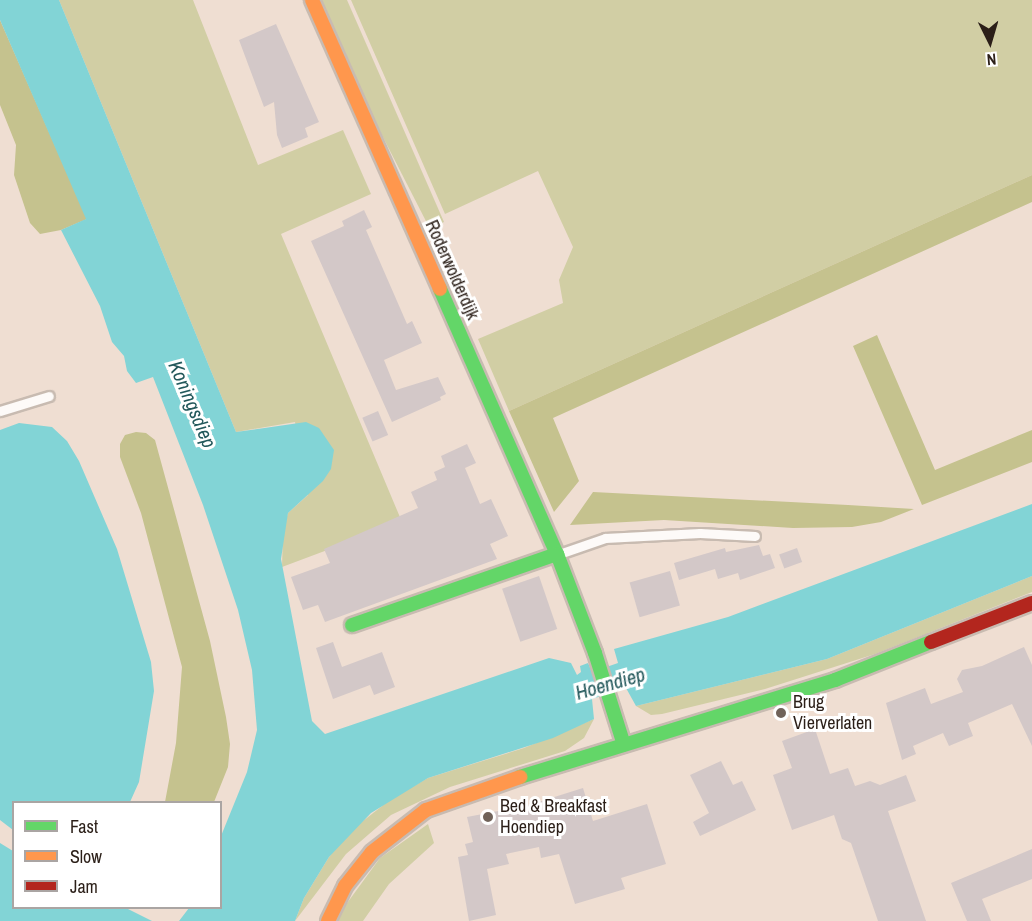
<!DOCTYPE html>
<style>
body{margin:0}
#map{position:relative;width:1032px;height:921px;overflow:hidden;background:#efded2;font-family:"Archivo Narrow",sans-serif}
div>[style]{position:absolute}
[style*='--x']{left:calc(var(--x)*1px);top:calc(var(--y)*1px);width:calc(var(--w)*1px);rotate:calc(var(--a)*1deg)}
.green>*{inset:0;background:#d1cea4}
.forest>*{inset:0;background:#c5c28e}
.water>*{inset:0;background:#82d4d6}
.building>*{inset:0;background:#d3c8c8;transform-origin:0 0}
.roads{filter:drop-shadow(2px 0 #c8bbb1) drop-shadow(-2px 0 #c8bbb1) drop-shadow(0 2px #c8bbb1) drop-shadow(0 -2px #c8bbb1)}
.lane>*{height:9px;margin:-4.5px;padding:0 4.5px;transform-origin:4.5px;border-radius:4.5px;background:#fdfaf8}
.fast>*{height:14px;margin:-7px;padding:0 7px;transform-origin:7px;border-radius:7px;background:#63d668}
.slow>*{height:14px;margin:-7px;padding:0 7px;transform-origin:7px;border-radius:7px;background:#ff974d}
.jam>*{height:14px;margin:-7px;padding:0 7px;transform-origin:7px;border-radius:7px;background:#b3261e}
.dots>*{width:16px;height:16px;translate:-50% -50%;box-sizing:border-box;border:3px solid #fff;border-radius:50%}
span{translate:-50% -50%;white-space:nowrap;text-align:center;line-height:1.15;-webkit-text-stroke:6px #fff;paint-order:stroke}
.street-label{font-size:18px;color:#2b1f18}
.poi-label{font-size:18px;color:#2b1f18}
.left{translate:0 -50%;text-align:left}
.water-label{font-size:20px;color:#23585b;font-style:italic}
.legend{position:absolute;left:12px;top:801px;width:210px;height:108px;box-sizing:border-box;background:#fff;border:2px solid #aaa5a3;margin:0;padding:8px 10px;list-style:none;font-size:18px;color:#2b1f18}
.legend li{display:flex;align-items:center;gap:12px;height:30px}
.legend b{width:30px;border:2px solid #aaa5a3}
.north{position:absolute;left:960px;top:12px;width:60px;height:60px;-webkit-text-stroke:4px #fff;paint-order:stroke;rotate:175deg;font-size:16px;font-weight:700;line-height:24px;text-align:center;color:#2b1f18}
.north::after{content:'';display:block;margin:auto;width:21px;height:27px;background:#2b1f18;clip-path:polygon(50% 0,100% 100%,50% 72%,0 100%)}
</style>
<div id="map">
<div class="green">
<i style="clip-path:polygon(59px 0,193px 0,258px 165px,343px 130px,371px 194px,281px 234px,402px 522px,282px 567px,283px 531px,288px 513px,308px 495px,295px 422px,236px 432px)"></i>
<i style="clip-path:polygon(321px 0,347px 0,444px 222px,430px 229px,366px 104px)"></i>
<i style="clip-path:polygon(351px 0,1032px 0,1032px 175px,509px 411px,478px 339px,563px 303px,559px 280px,573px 247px,538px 171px,445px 214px)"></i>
<i style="clip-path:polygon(1032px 576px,1032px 592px,875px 654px,765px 689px,662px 714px,651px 715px,636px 706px,827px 659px)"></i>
<i style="clip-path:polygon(594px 719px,584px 738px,565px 751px,450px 787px,391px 815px,346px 854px,295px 921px,304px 898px,329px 857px,349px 832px,391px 799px,428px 778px,524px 748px)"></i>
<i style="clip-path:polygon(428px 824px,434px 843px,389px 884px,363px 921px,334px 921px,380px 858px)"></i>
</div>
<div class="forest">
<i style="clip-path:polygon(0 20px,87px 219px,61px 230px,40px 234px,30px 223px,14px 175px,16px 145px,0 105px)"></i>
<i style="clip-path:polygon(1032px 175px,1032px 202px,553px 418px,579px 481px,554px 512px,509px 411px)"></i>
<i style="clip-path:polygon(877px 335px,935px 470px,1032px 430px,1032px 462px,922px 505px,853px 346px)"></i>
<i style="clip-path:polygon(136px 432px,146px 433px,155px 440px,210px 641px,226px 717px,230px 744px,228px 767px,214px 802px,165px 802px,176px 743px,182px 667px,141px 513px,120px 457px,120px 444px,125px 435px)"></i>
<i style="clip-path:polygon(593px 492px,848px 505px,914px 509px,881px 522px,852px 527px,793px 528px,664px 520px,570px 525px)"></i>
</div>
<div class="water">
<i style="clip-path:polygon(0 0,59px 0,236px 432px,306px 422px,319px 428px,334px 450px,331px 469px,323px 481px,288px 513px,281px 559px,312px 721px,325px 734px,549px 658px,571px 663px,577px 675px,581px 672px,580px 666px,588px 663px,592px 672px,618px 663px,614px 649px,728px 617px,1032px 504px,1032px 576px,827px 659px,636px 706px,626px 688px,592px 699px,594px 719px,553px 738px,428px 778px,371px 813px,329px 857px,304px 898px,295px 921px,179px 921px,189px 908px,220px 908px,221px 836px,247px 772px,257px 730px,252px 670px,238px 610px,203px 505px,153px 377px,136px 383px,127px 371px,124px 356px,112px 342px,100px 306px,61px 230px,86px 219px,0 20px)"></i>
<i style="clip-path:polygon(19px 423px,52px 427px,67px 441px,79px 461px,117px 549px,151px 662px,154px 691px,139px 782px,130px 802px,14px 802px,13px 830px,0 820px,0 430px)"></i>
<i style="clip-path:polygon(0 843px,13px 851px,14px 908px,126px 908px,152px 921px,0 921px)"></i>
</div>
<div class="building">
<i style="clip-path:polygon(276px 24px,319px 122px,305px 128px,308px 137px,282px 148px,277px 135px,274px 102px,264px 107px,239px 40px)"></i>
<i style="clip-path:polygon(364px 210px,372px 227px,366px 230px,407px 324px,412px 321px,422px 343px,384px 360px,396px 390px,438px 377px,446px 394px,440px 397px,441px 400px,392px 422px,311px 241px,344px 226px,342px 221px)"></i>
<i style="left:378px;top:411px;width:26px;height:17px;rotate:67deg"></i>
<i style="clip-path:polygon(467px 444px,476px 463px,465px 468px,480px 504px,491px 499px,508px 536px,490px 544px,497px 559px,325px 622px,318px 605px,303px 610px,291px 577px,330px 563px,324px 549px,418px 508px,411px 492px,437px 480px,434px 472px,445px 467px,441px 456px)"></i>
<i style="clip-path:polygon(759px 545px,763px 556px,770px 554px,775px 568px,740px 580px,738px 573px,718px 579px,715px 569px,679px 580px,674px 563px,725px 548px,726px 552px)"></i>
<i style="left:797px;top:548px;width:15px;height:19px;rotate:70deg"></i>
<i style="left:670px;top:571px;width:36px;height:42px;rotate:74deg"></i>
<i style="left:539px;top:576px;width:56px;height:39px;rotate:71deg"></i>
<i style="clip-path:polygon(333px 642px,342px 667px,382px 652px,395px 687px,374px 695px,370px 685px,333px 699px,316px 648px)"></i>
<i style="clip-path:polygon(1024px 647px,1032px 665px,1032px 746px,1012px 704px,968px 723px,973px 736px,949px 746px,943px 733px,913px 746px,916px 754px,902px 760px,886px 703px,925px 688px,931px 704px,963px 692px,957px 679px,962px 670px,982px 666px)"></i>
<i style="clip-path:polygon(815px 729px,830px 774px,848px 768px,855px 786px,870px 781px,880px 785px,906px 775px,916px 801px,888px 811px,926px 921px,878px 921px,851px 843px,842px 839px,834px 815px,792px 830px,773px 775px,792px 768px,782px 741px)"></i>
<i style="clip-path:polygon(721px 761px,733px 785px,742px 781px,756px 810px,700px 836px,693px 822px,709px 813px,690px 775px)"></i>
<i style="clip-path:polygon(583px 788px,593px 821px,647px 804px,666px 864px,621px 878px,625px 889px,575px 904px,559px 854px,541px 858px,539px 847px,506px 854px,509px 864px,487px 869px,496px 915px,469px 921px,458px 857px,468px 855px,465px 844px,473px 842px,467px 817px,529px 805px)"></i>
<i style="clip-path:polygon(1032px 849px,1032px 879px,982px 899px,991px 921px,967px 921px,951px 883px)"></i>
</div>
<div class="roads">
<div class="lane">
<i style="--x:0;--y:411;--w:51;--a:-17"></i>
<i style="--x:559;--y:554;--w:49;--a:-19.2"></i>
<i style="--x:605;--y:538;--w:95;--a:-3"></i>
<i style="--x:700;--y:533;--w:55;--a:3.1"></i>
</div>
<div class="fast">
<i style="--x:440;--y:289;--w:290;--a:66.2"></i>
<i style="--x:557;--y:554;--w:106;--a:69"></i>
<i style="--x:595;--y:653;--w:96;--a:72.5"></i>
<i style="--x:352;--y:625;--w:217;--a:-19.1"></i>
<i style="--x:520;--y:777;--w:330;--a:-17.1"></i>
<i style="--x:835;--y:680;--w:103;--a:-21.6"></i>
</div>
<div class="slow">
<i style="--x:312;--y:0;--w:316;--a:66.1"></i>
<i style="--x:328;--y:921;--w:39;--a:-64"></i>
<i style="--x:345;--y:886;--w:43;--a:-51.5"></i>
<i style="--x:372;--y:852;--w:68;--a:-37.9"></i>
<i style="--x:426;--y:810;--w:100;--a:-19.3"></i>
</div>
<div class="jam">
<i style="--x:931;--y:642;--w:108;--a:-21.1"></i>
</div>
</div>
<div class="dots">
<i style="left:781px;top:713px;background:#706259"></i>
<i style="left:488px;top:817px;background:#706259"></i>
</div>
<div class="street-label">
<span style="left:452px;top:270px;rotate:66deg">Roderwolderdijk</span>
</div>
<div class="poi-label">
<span class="left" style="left:793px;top:713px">Brug<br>Vierverlaten</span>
<span class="left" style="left:500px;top:817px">Bed &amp; Breakfast<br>Hoendiep</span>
</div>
<div class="water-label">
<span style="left:193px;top:404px;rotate:67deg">Koningsdiep</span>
<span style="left:610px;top:683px;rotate:-16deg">Hoendiep</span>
</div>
<ul class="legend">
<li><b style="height:8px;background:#63d668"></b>Fast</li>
<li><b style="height:8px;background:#ff974d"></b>Slow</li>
<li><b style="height:8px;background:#b3261e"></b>Jam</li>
</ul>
<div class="north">N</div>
</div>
